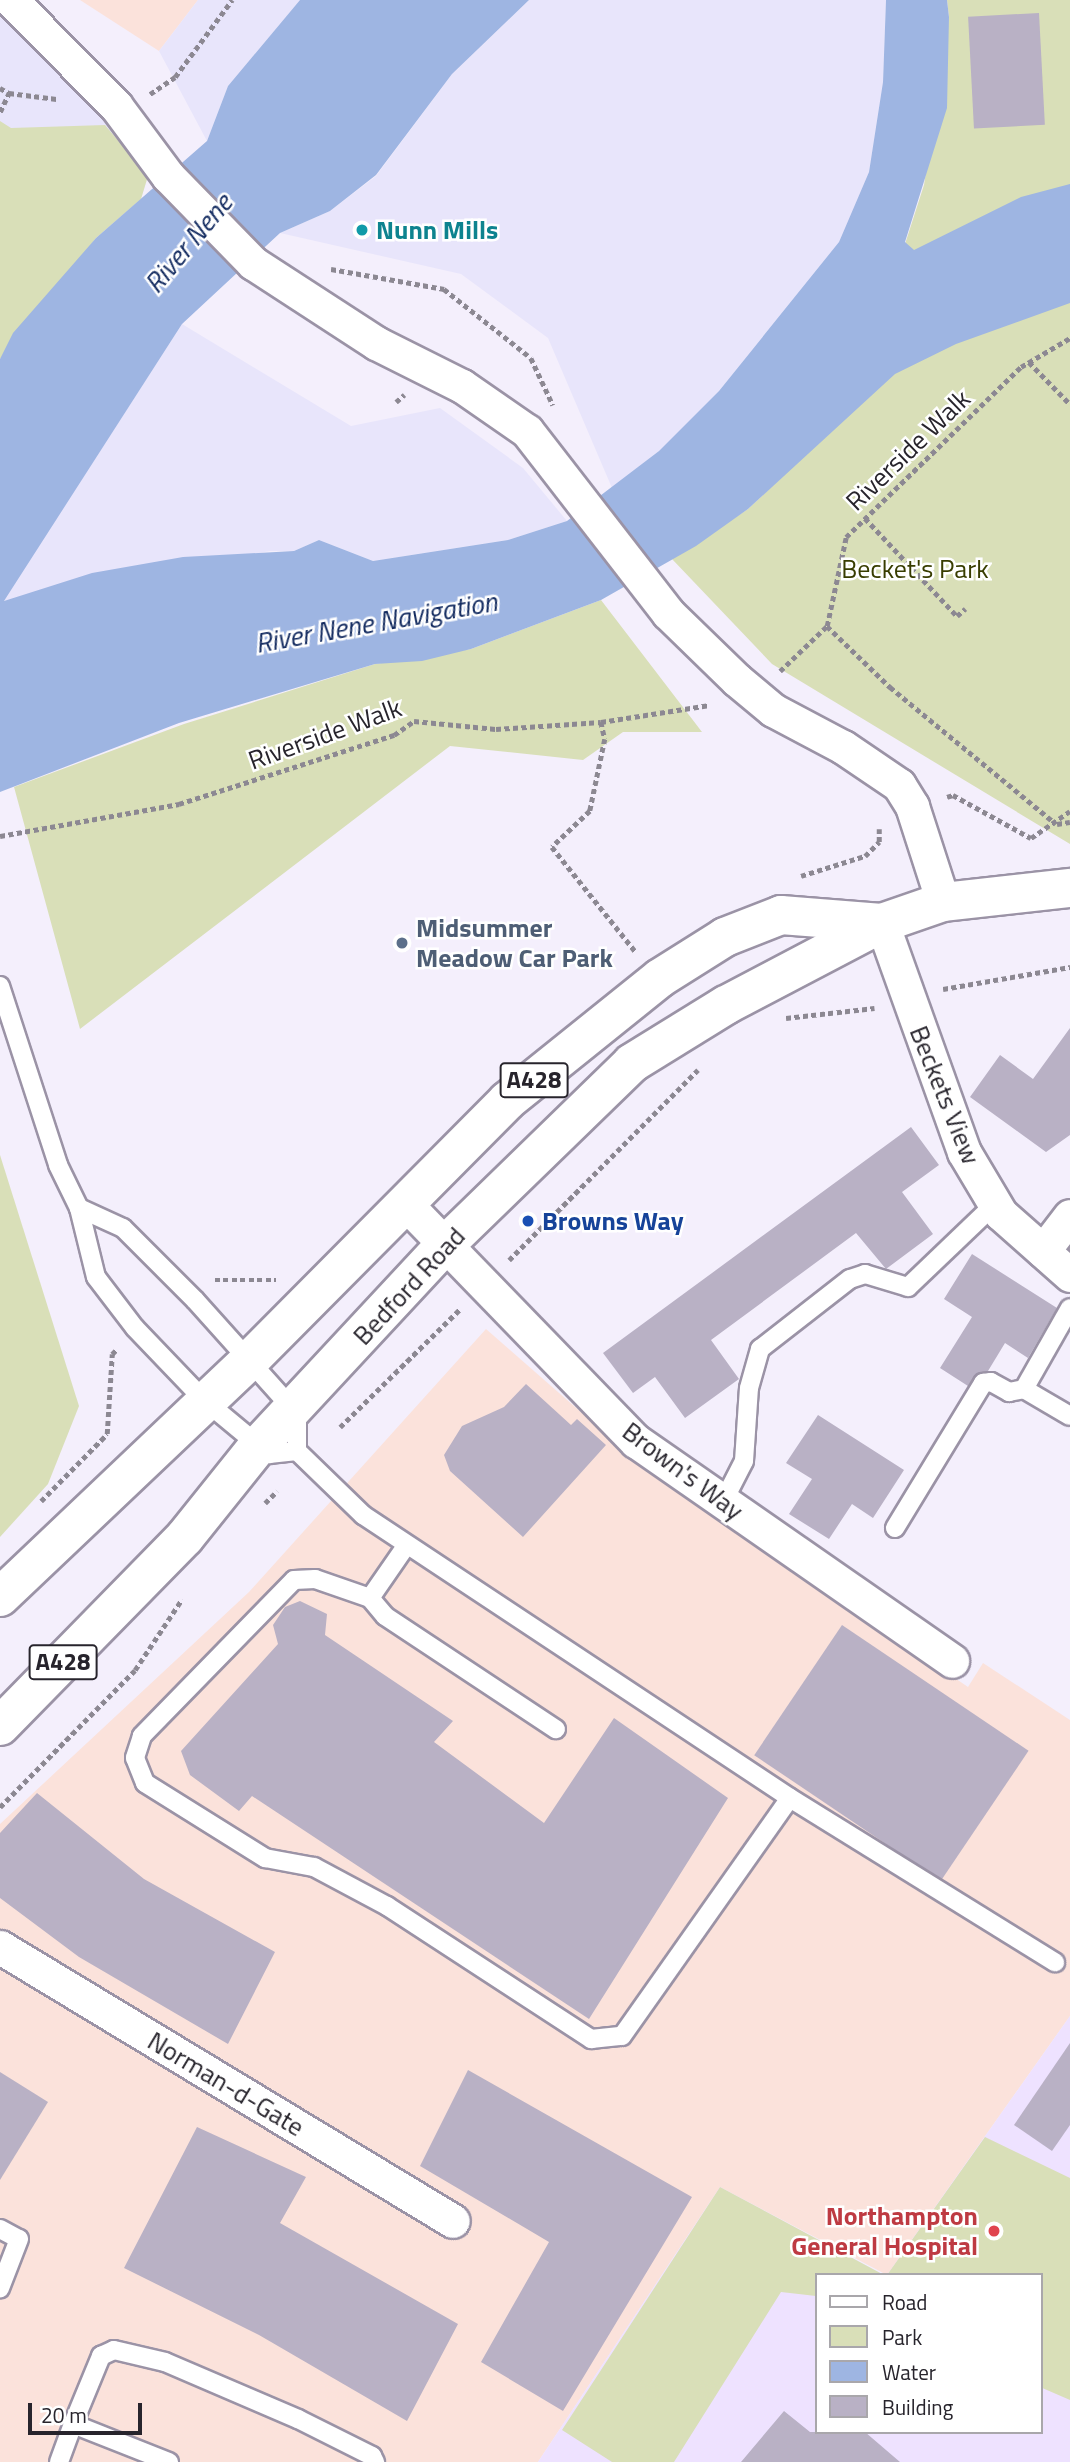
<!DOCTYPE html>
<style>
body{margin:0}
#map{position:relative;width:1070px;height:2462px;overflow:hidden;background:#f4effc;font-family:"Titillium Web",sans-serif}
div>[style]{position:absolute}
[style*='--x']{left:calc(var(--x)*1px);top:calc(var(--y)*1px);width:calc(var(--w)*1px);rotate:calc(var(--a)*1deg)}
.commercial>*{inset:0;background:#fbe2db}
.built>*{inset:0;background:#eee2ff}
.education>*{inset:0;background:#e8e5fb}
.green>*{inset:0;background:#d9dfb8}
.water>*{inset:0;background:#9eb5e2}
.building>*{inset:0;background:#b9b1c5;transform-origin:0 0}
.path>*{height:4.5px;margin-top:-2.25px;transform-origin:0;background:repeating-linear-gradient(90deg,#8c8892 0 5px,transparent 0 8.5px)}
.roads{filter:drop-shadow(2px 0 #9b93a6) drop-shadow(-2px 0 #9b93a6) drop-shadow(0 2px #9b93a6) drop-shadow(0 -2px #9b93a6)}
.lane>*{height:18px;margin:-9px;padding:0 9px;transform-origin:9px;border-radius:9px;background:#fff}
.street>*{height:33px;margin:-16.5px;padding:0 16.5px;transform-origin:16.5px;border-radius:16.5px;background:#fff}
.primary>*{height:38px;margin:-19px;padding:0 19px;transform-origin:19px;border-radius:19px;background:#fff}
.dots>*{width:19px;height:19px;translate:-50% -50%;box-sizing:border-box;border:4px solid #fff;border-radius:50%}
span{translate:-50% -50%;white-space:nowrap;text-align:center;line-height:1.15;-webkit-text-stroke:5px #fff;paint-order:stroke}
.shield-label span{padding:2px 5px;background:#fff;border:2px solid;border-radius:5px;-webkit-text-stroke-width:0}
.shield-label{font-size:24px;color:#27242c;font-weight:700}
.culture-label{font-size:26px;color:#0d838f;font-weight:700}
.left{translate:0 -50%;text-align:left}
.street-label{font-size:26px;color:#27242c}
.park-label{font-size:26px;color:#383d00}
.service-label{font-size:26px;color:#4e5e75;font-weight:700}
.transit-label{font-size:26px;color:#164399;font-weight:700}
.health-label{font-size:26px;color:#be3a42;font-weight:700}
.right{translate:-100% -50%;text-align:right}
.water-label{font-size:28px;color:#142c61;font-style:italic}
.legend{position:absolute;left:815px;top:2273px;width:228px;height:161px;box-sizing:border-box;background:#fff;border:2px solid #a9a7ab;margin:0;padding:9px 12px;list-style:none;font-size:21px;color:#27242c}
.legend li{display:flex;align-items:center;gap:14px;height:35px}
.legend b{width:35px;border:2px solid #a9a7ab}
.scale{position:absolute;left:28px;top:2403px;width:114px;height:32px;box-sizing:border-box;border:4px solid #27242c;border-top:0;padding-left:9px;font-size:21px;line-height:24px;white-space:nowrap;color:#27242c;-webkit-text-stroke:5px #fff;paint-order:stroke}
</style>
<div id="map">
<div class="commercial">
<i style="clip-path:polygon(80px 0,198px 0,159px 51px)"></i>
<i style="clip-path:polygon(486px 1329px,638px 1462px,968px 1687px,983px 1663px,1070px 1720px,1070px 2016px,887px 2275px,720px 2187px,538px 2462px,0 2462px,0 1824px,249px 1592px)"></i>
</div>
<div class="built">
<i style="clip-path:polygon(1070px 2016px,1070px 2462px,538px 2462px,720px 2187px,884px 2275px,816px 2275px,816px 2432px,1040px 2432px,1040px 2275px,887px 2275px)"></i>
</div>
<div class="education">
<i style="clip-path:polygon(198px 0,300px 0,228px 86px,207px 141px,159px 51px)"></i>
<i style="clip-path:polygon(529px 0,886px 0,883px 82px,869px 172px,839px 242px,719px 391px,659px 451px,612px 488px,548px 338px,461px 274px,280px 233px,330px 211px,376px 176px,452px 74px)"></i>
<i style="clip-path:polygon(0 17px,70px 77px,148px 176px,141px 199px,96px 238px,0 359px)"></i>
<i style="clip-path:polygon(182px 324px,351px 426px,440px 408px,523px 468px,567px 521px,508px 540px,373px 561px,319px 540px,294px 551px,270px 551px,3px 601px)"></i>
</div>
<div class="green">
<i style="clip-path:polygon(947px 0,1070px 0,1070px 844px,772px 664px,672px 559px,748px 509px,851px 412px,924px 185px,949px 17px)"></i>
<i style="clip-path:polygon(0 121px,11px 128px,105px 125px,148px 176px,141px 199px,96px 238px,0 359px)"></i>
<i style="clip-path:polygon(601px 600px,702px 732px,623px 732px,583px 760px,450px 746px,80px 1029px,14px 787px,184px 724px,375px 664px,471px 649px)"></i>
<i style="clip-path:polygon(0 1155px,79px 1406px,48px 1484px,0 1537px)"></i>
<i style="clip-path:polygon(985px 2137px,1070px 2178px,1070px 2400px,1040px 2387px,1040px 2275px,887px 2275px)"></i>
<i style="clip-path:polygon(720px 2187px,884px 2275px,816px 2275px,816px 2296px,781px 2292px,674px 2462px,612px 2462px,562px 2430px)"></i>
</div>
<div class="water">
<i style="clip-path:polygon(300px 0,529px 0,452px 74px,376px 175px,330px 211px,280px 233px,182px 324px,4px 601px,92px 573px,183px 557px,294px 551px,319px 540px,373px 561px,508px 540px,567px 521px,659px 451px,719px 391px,839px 242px,869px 172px,883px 82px,886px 0,947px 0,949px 17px,947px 108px,905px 242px,914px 250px,1021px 197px,1070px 184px,1070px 303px,956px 344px,895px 374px,748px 509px,696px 546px,601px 600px,471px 649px,422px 661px,375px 664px,179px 723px,0 792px,0 359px,13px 333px,96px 238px,207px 141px,228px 86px)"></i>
</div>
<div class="building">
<i style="left:1039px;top:13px;width:112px;height:71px;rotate:87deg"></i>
<i style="clip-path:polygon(1070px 1028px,1070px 1135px,1046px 1152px,970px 1097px,1000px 1055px,1033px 1079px)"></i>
<i style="clip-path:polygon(911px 1127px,939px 1165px,902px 1192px,933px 1234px,886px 1269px,856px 1233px,711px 1340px,739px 1379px,685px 1418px,655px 1377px,633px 1393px,603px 1353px)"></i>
<i style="clip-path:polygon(972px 1254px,1057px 1308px,1028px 1358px,1005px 1343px,988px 1371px,976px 1374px,968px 1386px,940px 1368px,972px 1317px,944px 1299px)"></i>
<i style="clip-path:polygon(526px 1384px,571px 1425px,577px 1419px,606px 1445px,523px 1537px,450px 1471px,444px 1455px,462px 1426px,504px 1407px)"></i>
<i style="clip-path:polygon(818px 1415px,904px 1470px,873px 1518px,852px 1504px,829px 1539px,789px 1514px,812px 1479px,786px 1463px)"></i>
<i style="clip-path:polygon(300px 1601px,327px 1614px,325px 1635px,453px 1721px,434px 1742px,544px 1823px,614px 1718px,728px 1798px,589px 2019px,252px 1796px,239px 1811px,190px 1775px,181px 1751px,278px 1644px,273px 1625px,285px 1607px)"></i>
<i style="left:842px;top:1625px;width:225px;height:157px;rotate:34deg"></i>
<i style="clip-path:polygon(37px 1793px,144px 1879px,275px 1952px,228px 2044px,79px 1957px,0 1898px,0 1833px)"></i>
<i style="clip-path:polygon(1070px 2043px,1070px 2125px,1052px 2151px,1014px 2125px)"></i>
<i style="clip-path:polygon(468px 2070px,692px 2197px,563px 2411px,481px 2362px,549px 2242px,420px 2166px)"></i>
<i style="clip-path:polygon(0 2072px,48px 2102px,0 2180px)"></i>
<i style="clip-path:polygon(197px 2127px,306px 2177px,280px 2223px,458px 2324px,407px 2421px,259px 2335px,124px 2268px)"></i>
<i style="clip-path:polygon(784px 2411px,810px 2432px,865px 2432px,900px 2462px,741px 2462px)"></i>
</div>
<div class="path">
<i style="--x:0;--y:88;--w:10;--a:29"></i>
<i style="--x:9;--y:93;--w:48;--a:7.1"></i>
<i style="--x:150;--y:94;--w:30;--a:-34"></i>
<i style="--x:175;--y:77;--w:96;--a:-53.5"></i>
<i style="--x:0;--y:112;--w:21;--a:-65"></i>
<i style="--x:331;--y:269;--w:115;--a:10"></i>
<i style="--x:444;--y:289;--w:111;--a:38.4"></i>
<i style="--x:531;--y:358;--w:52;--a:64.9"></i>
<i style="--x:1029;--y:362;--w:59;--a:45.7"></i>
<i style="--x:396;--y:402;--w:11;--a:-41"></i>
<i style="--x:865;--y:518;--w:134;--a:46.8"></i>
<i style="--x:957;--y:616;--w:11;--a:-41"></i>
<i style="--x:827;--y:626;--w:88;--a:44.1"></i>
<i style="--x:890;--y:687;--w:215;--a:39.5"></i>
<i style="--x:780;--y:671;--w:65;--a:-43.8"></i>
<i style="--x:827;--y:626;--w:91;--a:-77.9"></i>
<i style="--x:846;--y:537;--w:244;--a:-44.2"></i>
<i style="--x:1021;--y:367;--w:57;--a:-30.6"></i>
<i style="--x:601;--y:722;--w:17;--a:77"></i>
<i style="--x:605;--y:739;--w:74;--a:101.8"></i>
<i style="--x:590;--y:811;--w:52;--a:136.5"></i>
<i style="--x:552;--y:847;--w:133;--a:51.4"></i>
<i style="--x:947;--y:797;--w:6;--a:-18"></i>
<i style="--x:953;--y:795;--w:89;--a:28.9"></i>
<i style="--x:1031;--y:838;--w:47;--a:-34.7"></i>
<i style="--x:1057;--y:824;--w:13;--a:-9"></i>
<i style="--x:0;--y:836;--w:182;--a:-10.1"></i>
<i style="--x:179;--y:804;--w:226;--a:-17.8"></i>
<i style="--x:394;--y:735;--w:24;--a:-35"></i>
<i style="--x:414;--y:721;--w:82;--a:5.6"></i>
<i style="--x:496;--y:729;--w:105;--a:-3.8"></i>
<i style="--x:601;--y:722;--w:110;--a:-8.9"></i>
<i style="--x:801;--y:876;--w:67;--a:-17.4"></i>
<i style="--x:865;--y:856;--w:20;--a:-45"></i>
<i style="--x:879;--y:842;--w:13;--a:-90"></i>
<i style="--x:943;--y:989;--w:129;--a:-9.8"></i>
<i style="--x:786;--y:1018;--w:89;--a:-6.5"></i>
<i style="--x:509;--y:1260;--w:268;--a:-45.2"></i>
<i style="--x:215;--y:1280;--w:61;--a:0"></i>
<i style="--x:340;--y:1427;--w:167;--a:-44.5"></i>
<i style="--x:41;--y:1501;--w:94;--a:-45.4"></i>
<i style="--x:107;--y:1434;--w:80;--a:-86.4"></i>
<i style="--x:112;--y:1354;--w:7;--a:-45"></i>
<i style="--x:265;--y:1503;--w:17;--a:-45"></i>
<i style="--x:0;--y:1807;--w:192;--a:-45.4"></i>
<i style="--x:135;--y:1670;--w:85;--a:-56.5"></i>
</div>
<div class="roads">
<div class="lane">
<i style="--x:0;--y:986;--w:188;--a:72"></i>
<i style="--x:58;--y:1165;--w:48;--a:64"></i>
<i style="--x:79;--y:1208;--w:71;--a:76.2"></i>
<i style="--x:96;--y:1277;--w:64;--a:52.6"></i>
<i style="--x:135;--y:1328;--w:100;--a:46.2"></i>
<i style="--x:204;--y:1400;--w:85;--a:39.7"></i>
<i style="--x:269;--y:1454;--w:28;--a:-6"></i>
<i style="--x:297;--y:1451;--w:92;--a:44.1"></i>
<i style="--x:363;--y:1515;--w:512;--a:33.53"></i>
<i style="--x:79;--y:1208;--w:48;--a:24.4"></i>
<i style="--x:123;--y:1228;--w:102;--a:45"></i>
<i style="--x:195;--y:1300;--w:145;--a:48.1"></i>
<i style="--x:292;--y:1408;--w:12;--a:66"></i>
<i style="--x:297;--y:1419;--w:32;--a:90"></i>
<i style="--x:1024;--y:1389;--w:53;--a:30.4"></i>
<i style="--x:723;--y:1502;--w:46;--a:-62.9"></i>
<i style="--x:744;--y:1461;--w:73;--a:-86.1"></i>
<i style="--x:749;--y:1388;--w:41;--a:-74.2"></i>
<i style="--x:760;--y:1349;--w:114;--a:-37.9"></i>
<i style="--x:850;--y:1279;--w:16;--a:-18"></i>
<i style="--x:865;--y:1274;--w:45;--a:16.8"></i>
<i style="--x:908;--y:1287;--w:120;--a:-43.7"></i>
<i style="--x:895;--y:1528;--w:170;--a:-58.7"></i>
<i style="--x:983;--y:1383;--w:8;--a:-7"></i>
<i style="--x:991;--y:1382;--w:21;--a:29"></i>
<i style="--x:1009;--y:1392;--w:15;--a:-11"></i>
<i style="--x:1024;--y:1389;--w:93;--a:-60.4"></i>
<i style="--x:406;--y:1546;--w:63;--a:124.7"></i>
<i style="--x:370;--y:1598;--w:23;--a:50"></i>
<i style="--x:385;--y:1616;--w:205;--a:33.5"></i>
<i style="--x:370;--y:1598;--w:58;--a:-160.9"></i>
<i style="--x:315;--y:1579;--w:21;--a:177"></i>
<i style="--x:294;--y:1580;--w:218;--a:134.3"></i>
<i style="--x:142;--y:1736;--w:23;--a:108"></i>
<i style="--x:135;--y:1758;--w:27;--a:68"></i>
<i style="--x:145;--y:1783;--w:142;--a:32"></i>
<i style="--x:265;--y:1858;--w:50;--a:10.4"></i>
<i style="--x:314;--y:1867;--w:83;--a:28.1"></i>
<i style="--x:387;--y:1906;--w:244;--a:33.1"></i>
<i style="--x:591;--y:2039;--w:31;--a:-6"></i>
<i style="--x:622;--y:2036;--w:291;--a:-54.8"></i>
<i style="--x:790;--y:1798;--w:312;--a:31.8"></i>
<i style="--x:0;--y:2229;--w:21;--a:28"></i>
<i style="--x:19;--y:2239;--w:53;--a:111.2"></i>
<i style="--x:59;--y:2462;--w:40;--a:-69.8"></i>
<i style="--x:169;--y:2462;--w:103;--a:-158.4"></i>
<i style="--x:73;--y:2424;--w:74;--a:-67.6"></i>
<i style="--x:101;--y:2356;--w:14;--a:-25"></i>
<i style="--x:114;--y:2350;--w:52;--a:13.2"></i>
<i style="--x:165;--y:2362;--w:145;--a:23.2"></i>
<i style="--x:298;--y:2419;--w:83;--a:26.6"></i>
<i style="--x:372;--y:2456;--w:7;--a:63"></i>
</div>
<div class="street">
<i style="--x:11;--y:0;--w:149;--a:45.3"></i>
<i style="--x:116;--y:106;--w:87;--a:53.4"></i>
<i style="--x:168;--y:176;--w:122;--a:45.7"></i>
<i style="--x:253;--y:263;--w:147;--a:33"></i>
<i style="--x:376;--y:343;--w:96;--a:26.6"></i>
<i style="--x:462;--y:386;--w:79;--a:34.7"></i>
<i style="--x:527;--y:431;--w:230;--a:52.2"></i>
<i style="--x:668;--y:613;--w:96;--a:44.2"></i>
<i style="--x:737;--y:680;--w:47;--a:39.8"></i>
<i style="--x:773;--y:710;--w:79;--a:27.9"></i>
<i style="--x:843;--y:747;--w:68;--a:34.2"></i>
<i style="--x:899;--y:785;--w:25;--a:58"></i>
<i style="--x:912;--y:806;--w:101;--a:72.1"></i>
<i style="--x:882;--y:923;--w:243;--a:70.3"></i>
<i style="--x:964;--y:1152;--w:72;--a:59.2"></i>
<i style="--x:1001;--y:1214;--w:92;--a:41.5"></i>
<i style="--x:405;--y:1203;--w:332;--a:45.9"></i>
<i style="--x:636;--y:1441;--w:385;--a:34.8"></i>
<i style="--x:1043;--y:1251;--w:44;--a:-52.4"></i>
<i style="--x:0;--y:1947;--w:529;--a:31.17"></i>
</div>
<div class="primary">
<i style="--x:0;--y:1597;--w:343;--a:-43.5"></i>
<i style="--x:249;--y:1361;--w:366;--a:-45.2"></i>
<i style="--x:507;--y:1101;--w:196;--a:-38.8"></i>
<i style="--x:660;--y:978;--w:77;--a:-32.2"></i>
<i style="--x:725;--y:937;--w:60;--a:-21.4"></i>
<i style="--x:781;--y:915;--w:101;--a:4.5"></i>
<i style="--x:0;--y:1726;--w:264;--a:-45.6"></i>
<i style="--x:185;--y:1537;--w:115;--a:-51.3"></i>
<i style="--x:257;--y:1447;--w:276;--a:-47.1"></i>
<i style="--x:445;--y:1245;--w:261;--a:-44.2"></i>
<i style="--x:632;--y:1063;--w:110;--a:-31.7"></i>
<i style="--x:726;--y:1005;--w:176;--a:-27.7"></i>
<i style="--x:882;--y:923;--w:65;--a:-19"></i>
<i style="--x:943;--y:902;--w:128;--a:-6.3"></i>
</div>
</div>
<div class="dots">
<i style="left:362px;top:230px;background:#0f9aa8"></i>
<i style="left:402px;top:943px;background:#5c6f8a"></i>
<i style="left:528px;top:1221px;background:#1a4fb4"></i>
<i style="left:994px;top:2231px;background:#e0444e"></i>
</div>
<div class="shield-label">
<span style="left:534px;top:1080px">A428</span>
<span style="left:63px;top:1662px">A428</span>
</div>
<div class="culture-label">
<span class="left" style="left:376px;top:230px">Nunn Mills</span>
</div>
<div class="street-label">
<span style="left:908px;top:450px;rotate:-44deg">Riverside Walk</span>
<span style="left:325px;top:734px;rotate:-20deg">Riverside Walk</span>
<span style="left:945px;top:1095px;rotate:68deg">Beckets View</span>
<span style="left:409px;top:1286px;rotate:-47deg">Bedford Road</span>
<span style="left:683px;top:1471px;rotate:37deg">Brown's Way</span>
<span style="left:226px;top:2084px;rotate:31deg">Norman-d-Gate</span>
</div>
<div class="park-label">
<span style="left:915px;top:569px">Becket's Park</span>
</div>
<div class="service-label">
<span class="left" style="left:416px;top:943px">Midsummer<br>Meadow Car Park</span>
</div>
<div class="transit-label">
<span class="left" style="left:542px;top:1221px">Browns Way</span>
</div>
<div class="health-label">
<span class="right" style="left:978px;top:2231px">Northampton<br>General Hospital</span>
</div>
<div class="water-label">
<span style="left:188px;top:243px;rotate:-50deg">River Nene</span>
<span style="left:376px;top:622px;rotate:-10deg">River Nene Navigation</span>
</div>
<ul class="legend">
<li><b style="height:9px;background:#fff"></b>Road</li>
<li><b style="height:19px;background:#d9dfb8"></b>Park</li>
<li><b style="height:19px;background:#9eb5e2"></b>Water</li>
<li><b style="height:19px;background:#b9b1c5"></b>Building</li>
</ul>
<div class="scale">20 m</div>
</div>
